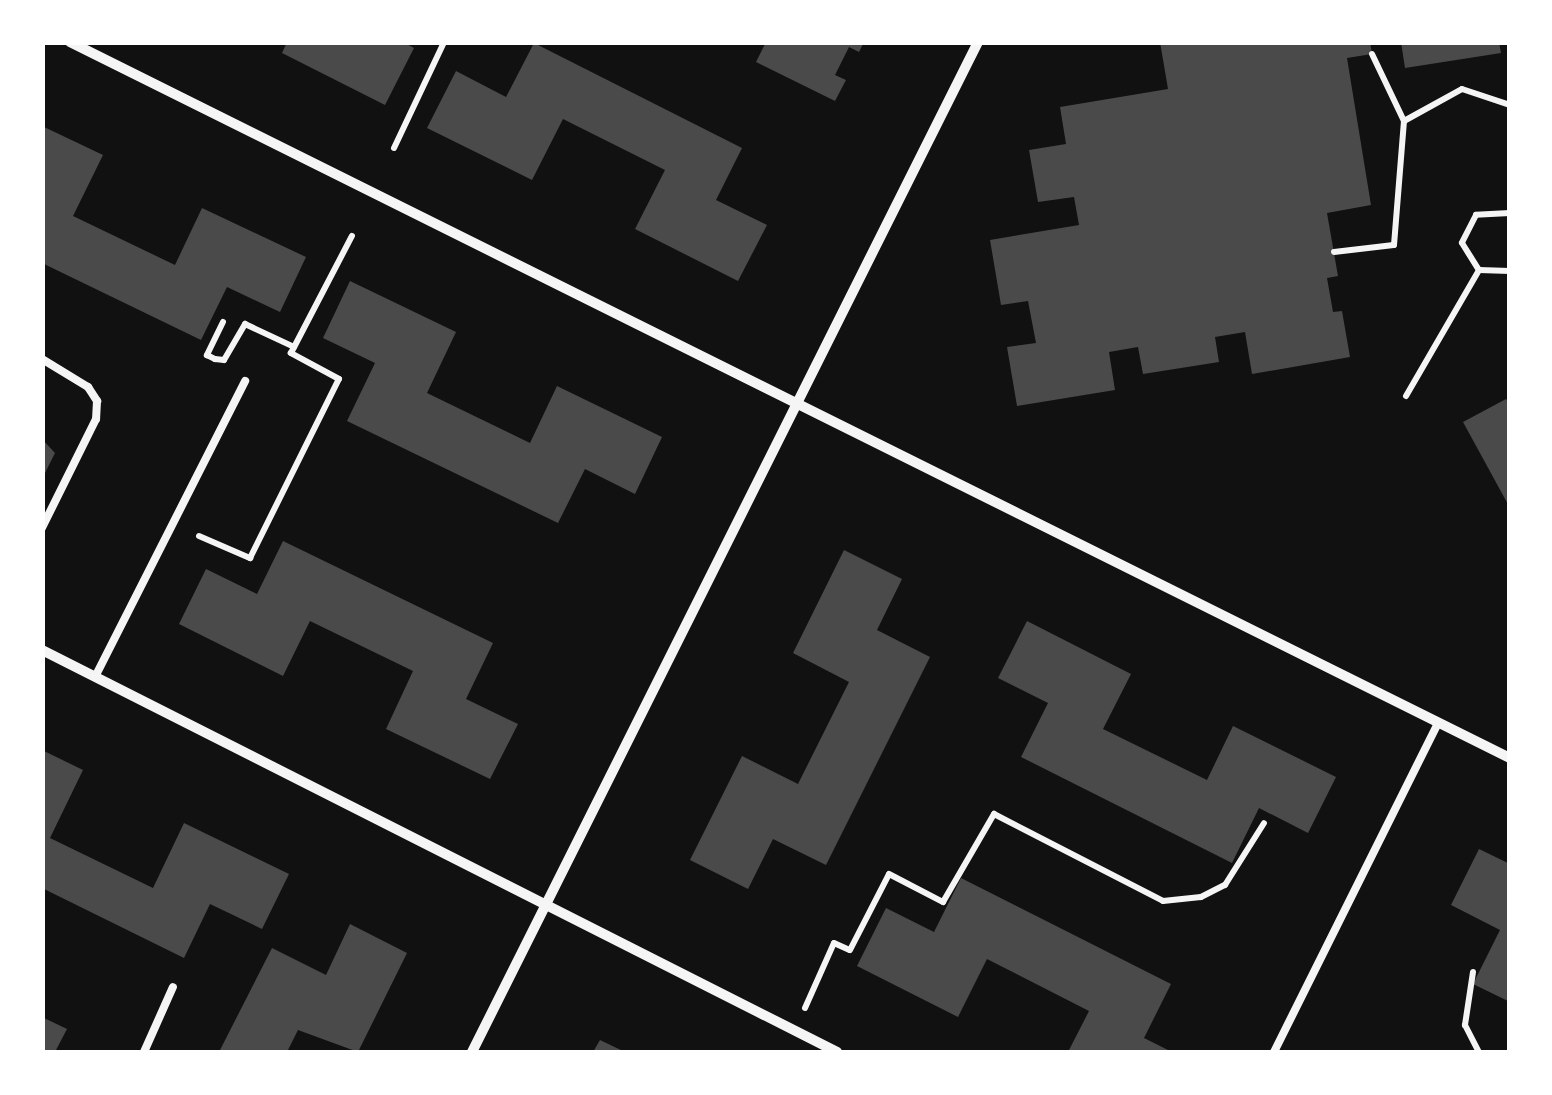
<!DOCTYPE html>
<style>
body{margin:0}
#map{position:relative;width:1552px;height:1095px;overflow:hidden;background:#111;font-family:"Golos Text",sans-serif}
div>[style]{position:absolute}
[style*='--x']{left:calc(var(--x)*1px);top:calc(var(--y)*1px);width:calc(var(--w)*1px);rotate:calc(var(--a)*1deg)}
.building>*{inset:0;background:#4a4a4a}
.path>*{height:6px;margin:-3px;padding:0 3px;transform-origin:3px;border-radius:3px;background:#f5f5f5}
.service>*{height:8px;margin:-4px;padding:0 4px;transform-origin:4px;border-radius:4px;background:#f5f5f5}
.minor>*{height:10px;margin:-5px;padding:0 5px;transform-origin:5px;border-radius:5px;background:#f5f5f5}
span{translate:-50% -50%;white-space:nowrap;text-align:center;line-height:1.15;-webkit-text-stroke:10px #fff;paint-order:stroke}
.frame{position:absolute;inset:0;border:45px solid #fff;pointer-events:none}
</style>
<div id="map">
<div class="building">
<i style="clip-path:polygon(287px 42px,403px 42px,414px 48px,385px 105px,282px 53px)"></i>
<i style="clip-path:polygon(766px 42px,864px 42px,859px 52px,849px 47px,835px 75px,846px 80px,835px 101px,756px 62px)"></i>
<i style="clip-path:polygon(1160px 42px,1370px 42px,1372px 54px,1347px 58px,1371px 205px,1327px 213px,1338px 276px,1327px 278px,1333px 312px,1342px 311px,1350px 357px,1252px 374px,1245px 332px,1215px 337px,1219px 362px,1143px 374px,1138px 347px,1109px 352px,1115px 390px,1017px 406px,1007px 347px,1036px 343px,1028px 301px,1001px 305px,990px 240px,1079px 225px,1074px 197px,1038px 202px,1029px 150px,1066px 144px,1060px 107px,1168px 89px)"></i>
<i style="clip-path:polygon(1401px 42px,1499px 42px,1501px 53px,1405px 68px)"></i>
<i style="clip-path:polygon(534px 43px,742px 148px,716px 200px,767px 225px,738px 281px,635px 229px,665px 170px,563px 119px,532px 180px,427px 128px,456px 71px,506px 97px)"></i>
<i style="clip-path:polygon(42px 126px,103px 155px,73px 216px,175px 265px,202px 208px,306px 257px,280px 312px,227px 287px,201px 340px,42px 263px)"></i>
<i style="clip-path:polygon(350px 281px,456px 332px,427px 393px,530px 443px,557px 386px,662px 437px,635px 494px,585px 469px,558px 523px,347px 421px,375px 363px,323px 338px)"></i>
<i style="clip-path:polygon(1506px 399px,1510px 406px,1510px 508px,1463px 422px)"></i>
<i style="clip-path:polygon(42px 439px,55px 453px,42px 479px)"></i>
<i style="clip-path:polygon(283px 541px,493px 643px,466px 699px,518px 724px,490px 779px,386px 729px,413px 671px,310px 621px,283px 676px,179px 624px,206px 569px,257px 594px)"></i>
<i style="clip-path:polygon(844px 550px,902px 579px,877px 630px,930px 657px,826px 865px,773px 839px,748px 889px,690px 860px,742px 756px,798px 784px,849px 682px,793px 653px)"></i>
<i style="clip-path:polygon(1027px 621px,1131px 674px,1103px 729px,1154px 754px,1207px 780px,1233px 726px,1336px 777px,1308px 833px,1259px 808px,1232px 863px,1021px 757px,1048px 703px,998px 678px)"></i>
<i style="clip-path:polygon(42px 750px,83px 770px,50px 838px,153px 888px,184px 823px,289px 874px,262px 929px,210px 904px,184px 958px,42px 888px)"></i>
<i style="clip-path:polygon(1479px 849px,1510px 864px,1510px 1002px,1473px 984px,1500px 930px,1451px 905px)"></i>
<i style="clip-path:polygon(961px 878px,1171px 984px,1144px 1038px,1172px 1052px,1068px 1052px,1089px 1011px,987px 959px,958px 1017px,857px 966px,886px 908px,934px 932px)"></i>
<i style="clip-path:polygon(350px 924px,407px 953px,358px 1052px,298px 1030px,287px 1052px,219px 1052px,272px 948px,326px 975px)"></i>
<i style="clip-path:polygon(42px 1017px,67px 1029px,55px 1052px,42px 1052px)"></i>
<i style="clip-path:polygon(600px 1040px,625px 1052px,593px 1052px)"></i>
</div>
<div class="path">
<i style="--x:1372;--y:54;--w:74;--a:64.5"></i>
<i style="--x:1404;--y:121;--w:66;--a:-28.9"></i>
<i style="--x:1462;--y:89;--w:51;--a:18.4"></i>
<i style="--x:394;--y:148;--w:117;--a:-64.7"></i>
<i style="--x:1510;--y:213;--w:34;--a:177"></i>
<i style="--x:1476;--y:215;--w:31;--a:117"></i>
<i style="--x:1462;--y:243;--w:32;--a:58"></i>
<i style="--x:1479;--y:270;--w:31;--a:2"></i>
<i style="--x:1334;--y:252;--w:60;--a:-6.7"></i>
<i style="--x:1394;--y:245;--w:124;--a:-85.4"></i>
<i style="--x:223;--y:322;--w:37;--a:116"></i>
<i style="--x:207;--y:355;--w:9;--a:27"></i>
<i style="--x:215;--y:359;--w:9;--a:6"></i>
<i style="--x:224;--y:360;--w:42;--a:-59.7"></i>
<i style="--x:245;--y:324;--w:54;--a:25.1"></i>
<i style="--x:1406;--y:396;--w:146;--a:-59.9"></i>
<i style="--x:199;--y:536;--w:56;--a:23.3"></i>
<i style="--x:250;--y:558;--w:200;--a:-63.6"></i>
<i style="--x:339;--y:379;--w:55;--a:-151.6"></i>
<i style="--x:291;--y:353;--w:132;--a:-62.5"></i>
<i style="--x:1473;--y:972;--w:54;--a:98.6"></i>
<i style="--x:1465;--y:1025;--w:30;--a:63"></i>
<i style="--x:805;--y:1008;--w:71;--a:-66"></i>
<i style="--x:834;--y:943;--w:17;--a:24"></i>
<i style="--x:850;--y:950;--w:85;--a:-62.8"></i>
<i style="--x:889;--y:874;--w:61;--a:27.4"></i>
<i style="--x:943;--y:902;--w:102;--a:-59.9"></i>
<i style="--x:994;--y:814;--w:190;--a:27.2"></i>
<i style="--x:1163;--y:901;--w:38;--a:-6"></i>
<i style="--x:1201;--y:897;--w:27;--a:-27"></i>
<i style="--x:1225;--y:885;--w:73;--a:-57.8"></i>
</div>
<div class="service">
<i style="--x:42;--y:359;--w:54;--a:31.3"></i>
<i style="--x:88;--y:387;--w:17;--a:57"></i>
<i style="--x:97;--y:401;--w:18;--a:93"></i>
<i style="--x:96;--y:419;--w:122;--a:116.4"></i>
<i style="--x:95;--y:677;--w:332;--a:-63.1"></i>
<i style="--x:144;--y:1052;--w:71;--a:-66"></i>
<i style="--x:1274;--y:1052;--w:368;--a:-63.5"></i>
</div>
<div class="minor">
<i style="--x:70;--y:42;--w:1608;--a:26.44"></i>
<i style="--x:42;--y:650;--w:891;--a:26.82"></i>
<i style="--x:472;--y:1052;--w:1130;--a:-63.39"></i>
</div>
<div class="frame"></div>
</div>
